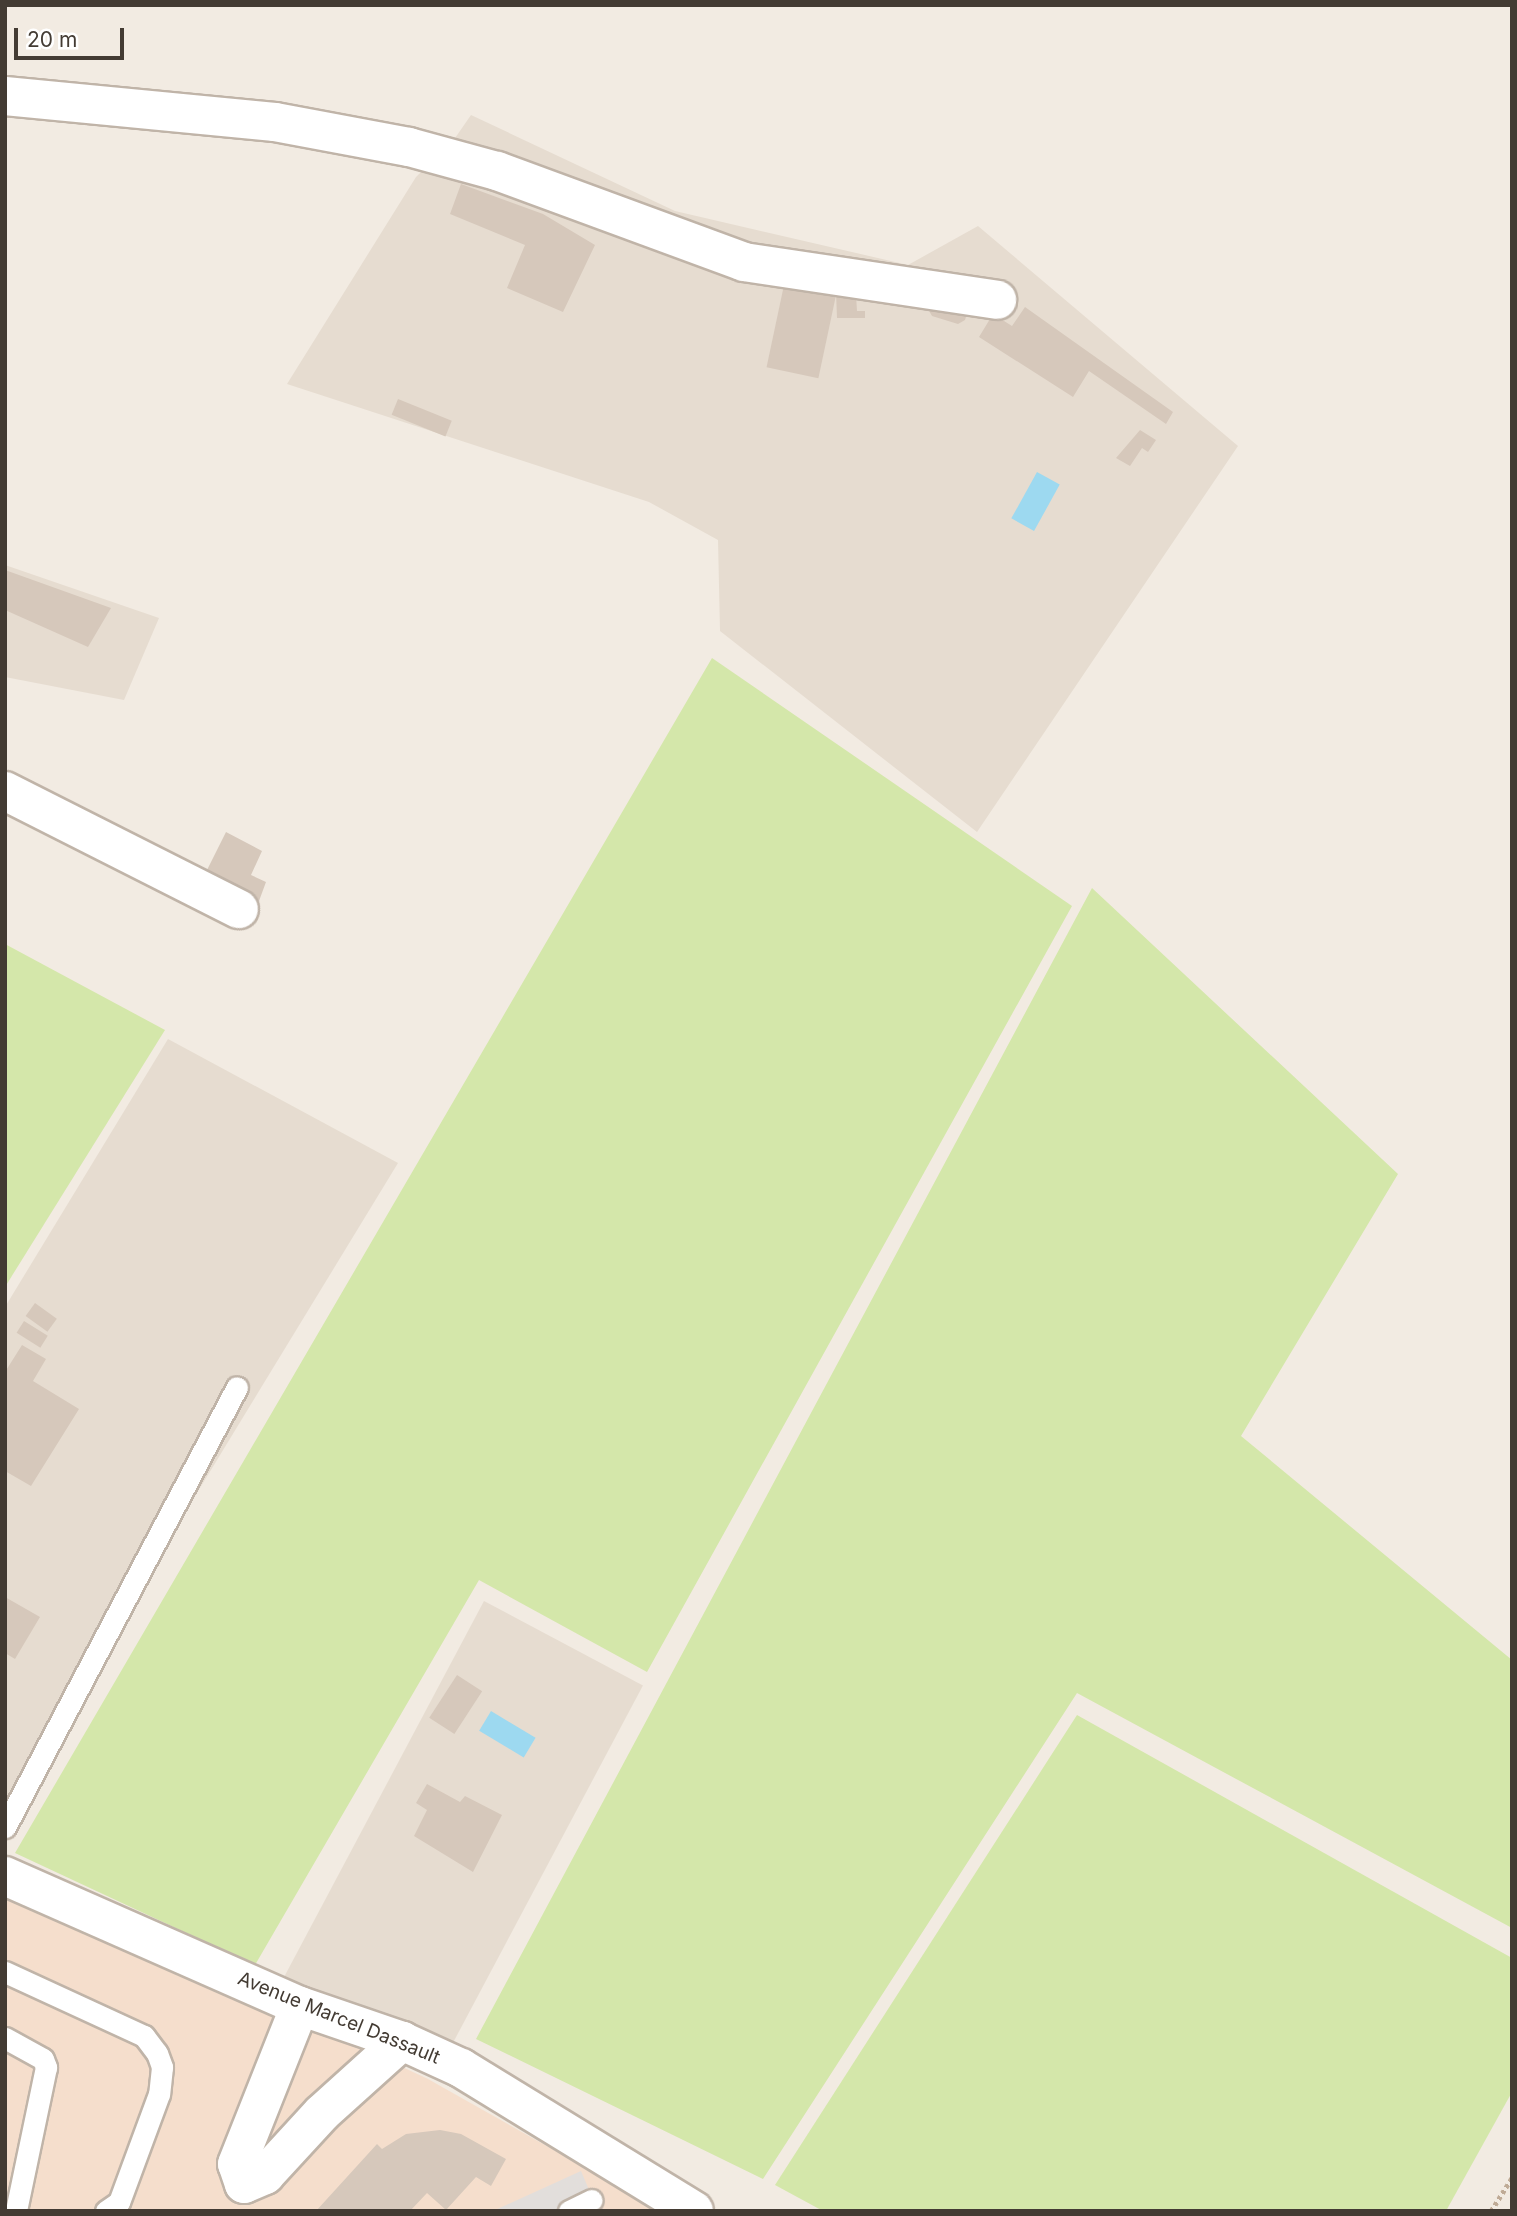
<!DOCTYPE html>
<style>
body{margin:0}
#map{position:relative;width:1517px;height:2216px;overflow:hidden;background:#f2ebe2;font-family:Inter,sans-serif}
div>[style]{position:absolute}
[style*='--x']{left:calc(var(--x)*1px);top:calc(var(--y)*1px);width:calc(var(--w)*1px);rotate:calc(var(--a)*1deg)}
.residential>*{inset:0;background:#e6dcd0;transform-origin:0 0}
.commercial>*{inset:0;background:#f5decc}
.green>*{inset:0;background:#d4e7aa}
.parking>*{inset:0;background:#e2dedb}
.water>*{inset:0;background:#9dd9f0;transform-origin:0 0}
.building>*{inset:0;background:#d6c8bb;transform-origin:0 0}
.path>*{height:4.5px;margin-top:-2.25px;transform-origin:0;background:repeating-linear-gradient(90deg,#bfab96 0 3.5px,transparent 0 7px)}
.roads{filter:drop-shadow(2px 0 #c0b4a8) drop-shadow(-2px 0 #c0b4a8) drop-shadow(0 2px #c0b4a8) drop-shadow(0 -2px #c0b4a8)}
.service>*{height:21px;margin:-10.5px;padding:0 10.5px;transform-origin:10.5px;border-radius:10.5px;background:#fff}
.minor>*{height:38px;margin:-19px;padding:0 19px;transform-origin:19px;border-radius:19px;background:#fff}
.tertiary>*{height:38px;margin:-19px;padding:0 19px;transform-origin:19px;border-radius:19px;background:#fff}
span{translate:-50% -50%;white-space:nowrap;text-align:center;line-height:1.15;-webkit-text-stroke:5px #fff;paint-order:stroke}
.street-label{font-size:19px;color:#433b33}
.frame{position:absolute;inset:0;border:7px solid #433b33;pointer-events:none}
.scale{position:absolute;left:14px;top:28px;width:110px;height:32px;box-sizing:border-box;border:4px solid #433b33;border-top:0;padding-left:9px;font-size:21px;line-height:24px;white-space:nowrap;color:#433b33;-webkit-text-stroke:5px #fff;paint-order:stroke}
</style>
<div id="map">
<div class="residential">
<i style="clip-path:polygon(471px 115px,675px 211px,908px 265px,978px 226px,1238px 446px,977px 832px,720px 631px,718px 540px,649px 502px,287px 384px,416px 177px,453px 141px)"></i>
<i style="clip-path:polygon(5px 565px,159px 618px,124px 700px,5px 677px)"></i>
<i style="clip-path:polygon(168px 1039px,398px 1163px,5px 1808px,5px 1307px)"></i>
<i style="left:484px;top:1601px;width:180px;height:427px;rotate:28deg"></i>
</div>
<div class="commercial">
<i style="clip-path:polygon(5px 1882px,428px 2079px,662px 2211px,5px 2211px)"></i>
</div>
<div class="green">
<i style="clip-path:polygon(712px 658px,1072px 906px,647px 1672px,479px 1580px,255px 1965px,15px 1853px)"></i>
<i style="clip-path:polygon(1092px 888px,1398px 1174px,1241px 1436px,1512px 1660px,1512px 1928px,1077px 1693px,763px 2179px,476px 2039px)"></i>
<i style="clip-path:polygon(5px 944px,165px 1030px,5px 1287px)"></i>
<i style="clip-path:polygon(1077px 1715px,1512px 1958px,1512px 2092px,1446px 2211px,823px 2211px,775px 2185px)"></i>
</div>
<div class="parking">
<i style="clip-path:polygon(581px 2171px,598px 2211px,493px 2211px)"></i>
</div>
<div class="water">
<i style="left:1037px;top:472px;width:26px;height:53px;rotate:29deg"></i>
<i style="left:491px;top:1711px;width:52px;height:23px;rotate:31deg"></i>
</div>
<div class="building">
<i style="clip-path:polygon(461px 184px,543px 214px,595px 245px,563px 312px,507px 288px,525px 245px,450px 214px)"></i>
<i style="left:784px;top:285px;width:53px;height:84px;rotate:12deg"></i>
<i style="clip-path:polygon(836px 292px,856px 295px,857px 311px,865px 311px,865px 318px,837px 318px)"></i>
<i style="clip-path:polygon(969px 307px,965px 320px,958px 324px,932px 316px,928px 309px)"></i>
<i style="clip-path:polygon(1025px 307px,1173px 412px,1166px 424px,1089px 371px,1073px 397px,979px 337px,993px 314px,1012px 326px)"></i>
<i style="left:398px;top:399px;width:58px;height:17px;rotate:22deg"></i>
<i style="clip-path:polygon(1140px 430px,1156px 440px,1148px 452px,1142px 448px,1130px 466px,1116px 458px)"></i>
<i style="clip-path:polygon(5px 570px,111px 608px,88px 647px,5px 610px)"></i>
<i style="clip-path:polygon(226px 832px,262px 851px,251px 875px,266px 882px,259px 901px,203px 878px)"></i>
<i style="left:35px;top:1303px;width:27px;height:16px;rotate:36deg"></i>
<i style="left:24px;top:1321px;width:28px;height:14px;rotate:32deg"></i>
<i style="clip-path:polygon(22px 1345px,46px 1359px,33px 1381px,79px 1409px,31px 1486px,5px 1471px,5px 1372px)"></i>
<i style="clip-path:polygon(5px 1597px,40px 1617px,15px 1659px,5px 1653px)"></i>
<i style="left:457px;top:1675px;width:30px;height:51px;rotate:33deg"></i>
<i style="clip-path:polygon(427px 1784px,460px 1802px,465px 1796px,502px 1815px,473px 1872px,414px 1836px,427px 1810px,416px 1803px)"></i>
<i style="clip-path:polygon(440px 2130px,461px 2134px,506px 2159px,491px 2186px,476px 2177px,446px 2210px,427px 2193px,410px 2211px,316px 2211px,377px 2144px,382px 2149px,406px 2134px)"></i>
</div>
<div class="path">
<i style="--x:1491;--y:2211;--w:40;--a:-58"></i>
</div>
<div class="roads">
<div class="service">
<i style="--x:5;--y:1827;--w:497;--a:-62.2"></i>
<i style="--x:5;--y:1972;--w:153;--a:24.7"></i>
<i style="--x:144;--y:2036;--w:21;--a:53"></i>
<i style="--x:157;--y:2053;--w:15;--a:70"></i>
<i style="--x:162;--y:2067;--w:27;--a:96"></i>
<i style="--x:159;--y:2094;--w:115;--a:110.3"></i>
<i style="--x:119;--y:2202;--w:16;--a:145"></i>
<i style="--x:5;--y:2038;--w:43;--a:28.9"></i>
<i style="--x:43;--y:2059;--w:9;--a:69"></i>
<i style="--x:46;--y:2067;--w:147;--a:101.8"></i>
<i style="--x:569;--y:2211;--w:25;--a:-26"></i>
</div>
<div class="minor">
<i style="--x:5;--y:96;--w:271;--a:5.5"></i>
<i style="--x:275;--y:122;--w:136;--a:10.6"></i>
<i style="--x:409;--y:147;--w:91;--a:15.3"></i>
<i style="--x:497;--y:171;--w:263;--a:20.2"></i>
<i style="--x:744;--y:262;--w:256;--a:8.5"></i>
<i style="--x:5;--y:791;--w:262;--a:26.8"></i>
<i style="--x:244;--y:2184;--w:23;--a:-23"></i>
<i style="--x:265;--y:2175;--w:84;--a:-47.4"></i>
<i style="--x:322;--y:2113;--w:108;--a:-42"></i>
<i style="--x:244;--y:2184;--w:21;--a:-109"></i>
<i style="--x:237;--y:2164;--w:170;--a:-68.3"></i>
</div>
<div class="tertiary">
<i style="--x:5;--y:1876;--w:322;--a:23.8"></i>
<i style="--x:300;--y:2006;--w:108;--a:18.9"></i>
<i style="--x:402;--y:2041;--w:65;--a:24.6"></i>
<i style="--x:461;--y:2068;--w:273;--a:31.5"></i>
</div>
</div>
<div class="street-label">
<span style="left:339px;top:2018px;rotate:22deg">Avenue Marcel Dassault</span>
</div>
<div class="frame"></div>
<div class="scale">20 m</div>
</div>
